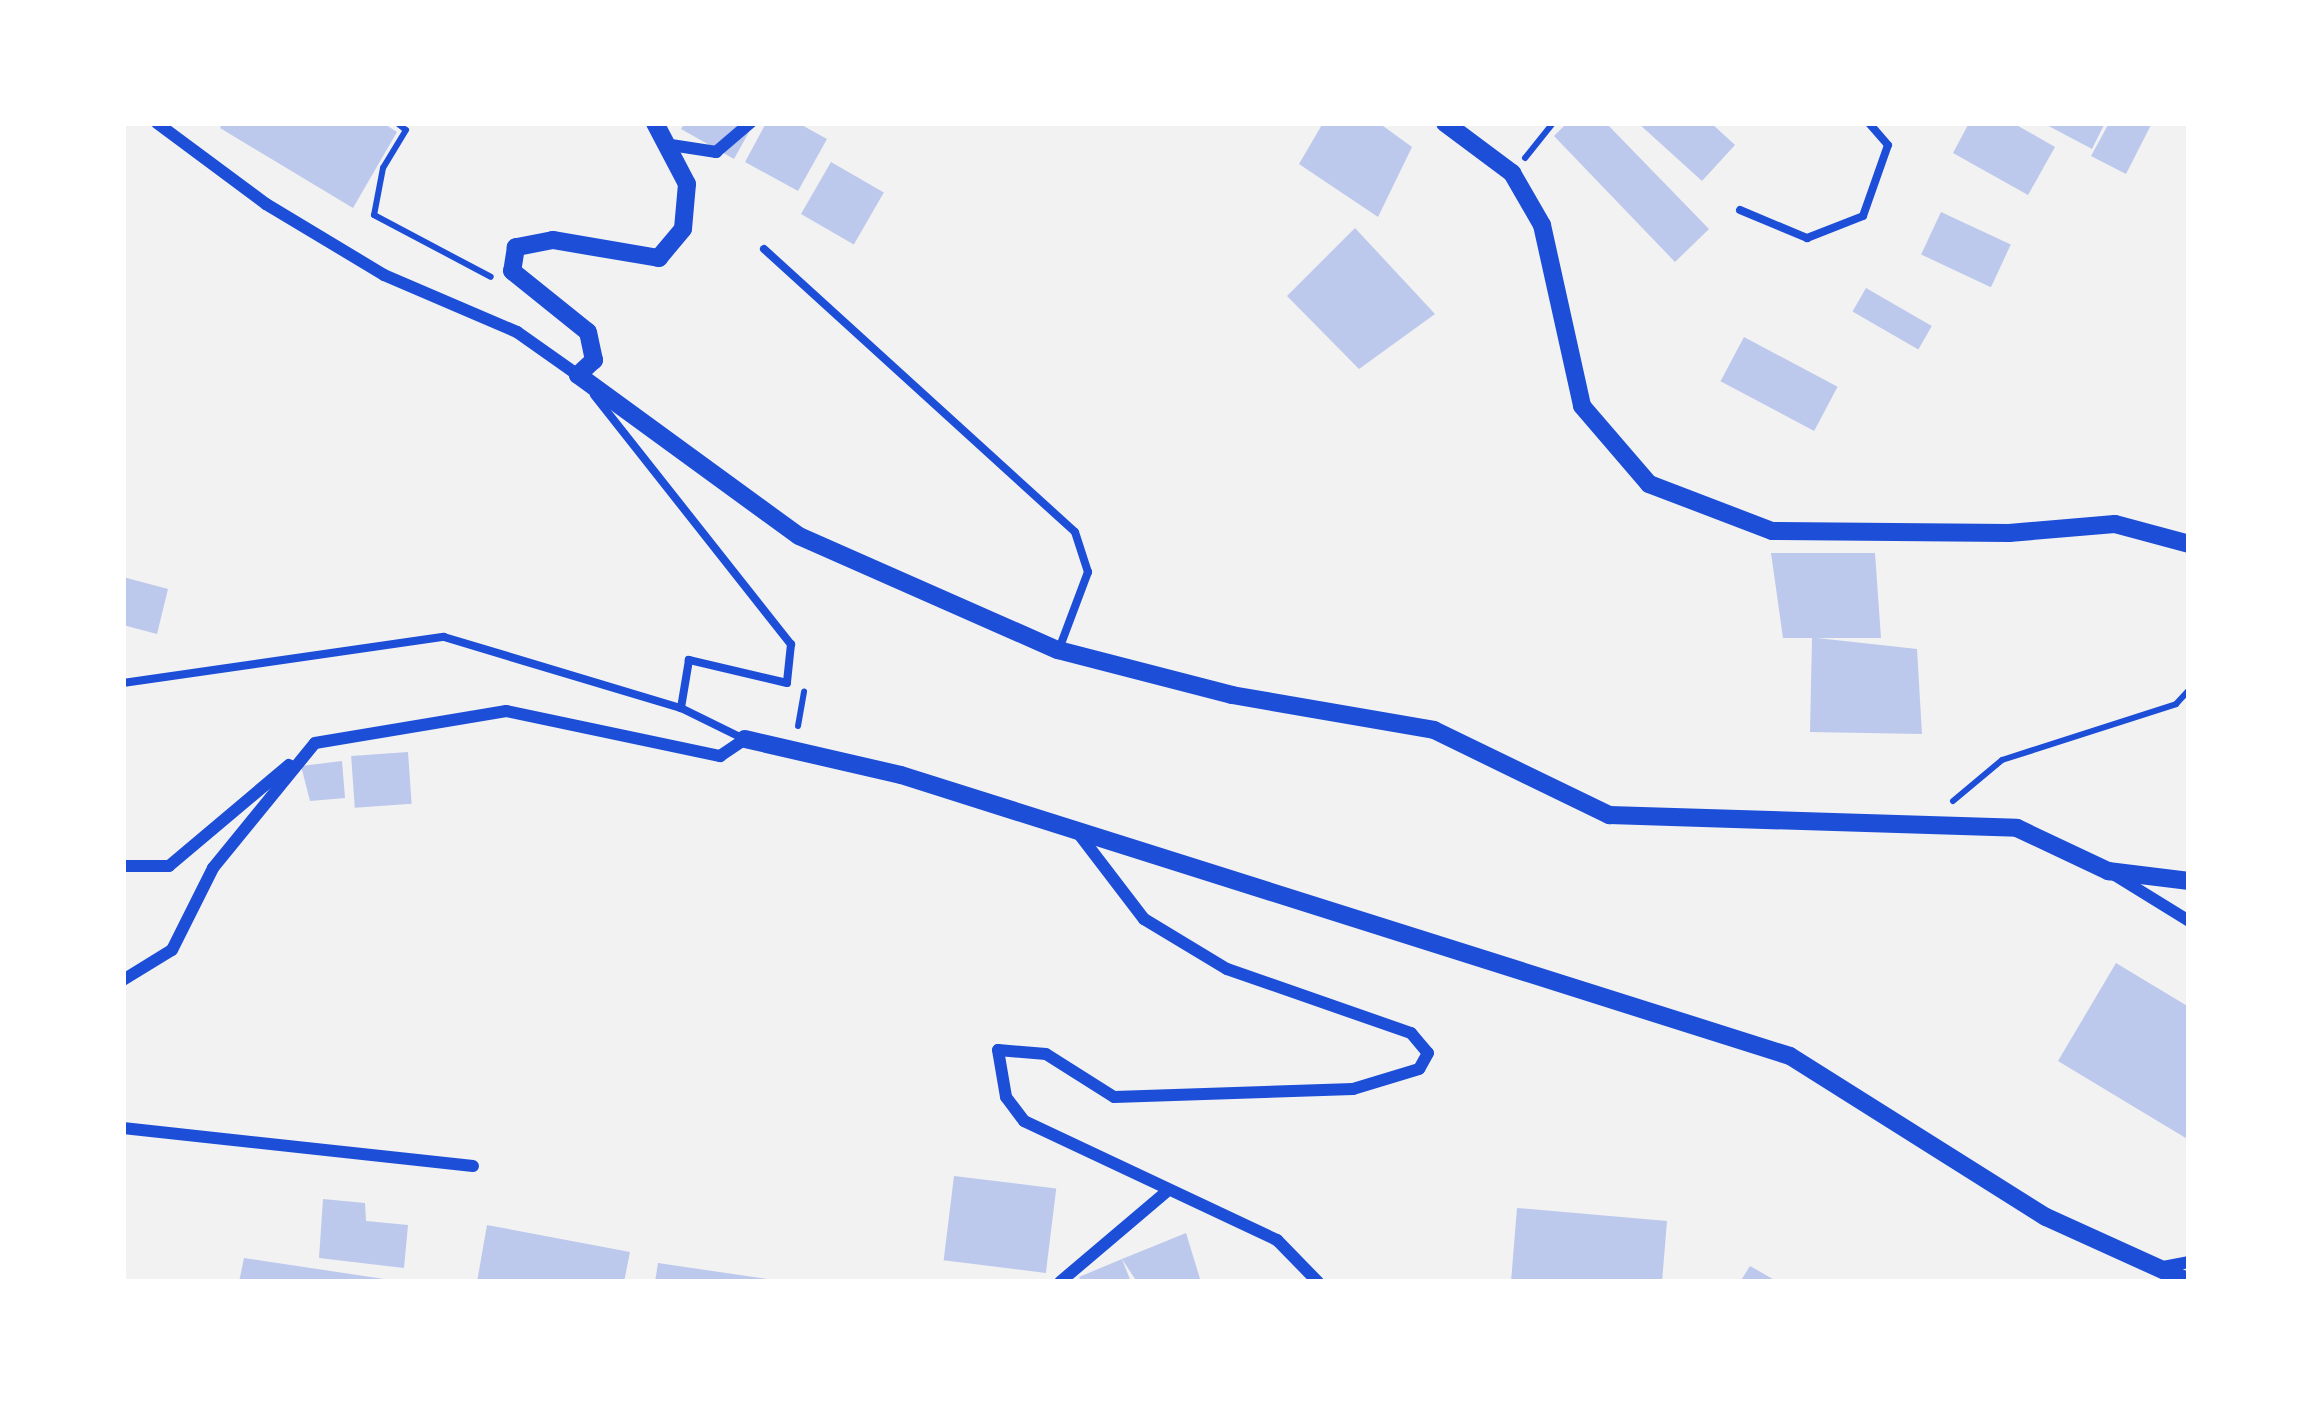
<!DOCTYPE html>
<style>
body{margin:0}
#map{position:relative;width:2312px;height:1405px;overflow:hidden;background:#f2f2f2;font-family:"PT Sans",sans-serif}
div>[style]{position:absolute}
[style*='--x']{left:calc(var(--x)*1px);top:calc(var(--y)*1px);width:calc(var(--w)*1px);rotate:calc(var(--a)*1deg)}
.building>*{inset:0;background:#bdc9ec;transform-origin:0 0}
.path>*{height:6px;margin:-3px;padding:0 3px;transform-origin:3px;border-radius:3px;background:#1d4ed8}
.service>*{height:8px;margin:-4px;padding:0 4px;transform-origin:4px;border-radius:4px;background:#1d4ed8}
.minor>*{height:12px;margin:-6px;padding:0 6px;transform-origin:6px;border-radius:6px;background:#1d4ed8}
.tertiary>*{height:18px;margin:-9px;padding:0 9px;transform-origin:9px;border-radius:9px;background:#1d4ed8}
span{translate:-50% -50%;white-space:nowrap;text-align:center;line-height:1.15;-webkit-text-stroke:12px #fff;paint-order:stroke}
.frame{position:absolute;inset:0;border:126px solid #fff;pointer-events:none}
</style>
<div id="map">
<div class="building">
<i style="clip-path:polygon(223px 123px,383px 123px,397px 132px,353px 208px,220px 128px)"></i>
<i style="clip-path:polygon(685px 123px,754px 123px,734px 159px,681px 129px)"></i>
<i style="clip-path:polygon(766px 123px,798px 123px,827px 139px,798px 191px,745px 162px)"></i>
<i style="clip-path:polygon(1323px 123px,1379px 123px,1412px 147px,1378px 217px,1299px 164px)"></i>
<i style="clip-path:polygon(1567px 123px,1606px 123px,1709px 229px,1675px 262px,1554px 136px)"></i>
<i style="clip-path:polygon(1638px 123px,1711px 123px,1735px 145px,1702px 181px)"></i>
<i style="clip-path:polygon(1969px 123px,2013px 123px,2055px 147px,2028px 195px,1953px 153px)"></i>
<i style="clip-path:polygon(2043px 123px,2105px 123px,2092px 149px)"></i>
<i style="clip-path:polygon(2109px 123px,2152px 123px,2126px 174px,2091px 156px)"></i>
<i style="left:831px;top:162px;width:61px;height:60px;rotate:30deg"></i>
<i style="left:1941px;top:212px;width:77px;height:47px;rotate:25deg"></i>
<i style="clip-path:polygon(1355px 228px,1435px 314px,1359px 369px,1287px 296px)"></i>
<i style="left:1866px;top:288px;width:76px;height:27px;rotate:30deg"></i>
<i style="left:1744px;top:337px;width:106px;height:50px;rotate:28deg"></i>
<i style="clip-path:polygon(1771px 553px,1875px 553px,1881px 638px,1817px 638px,1917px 649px,1922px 734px,1810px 732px,1812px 638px,1783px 638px)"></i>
<i style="clip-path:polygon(123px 577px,168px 589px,157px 634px,123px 625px)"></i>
<i style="left:408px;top:752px;width:52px;height:57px;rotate:86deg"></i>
<i style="clip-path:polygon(342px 761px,345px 798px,310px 801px,301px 766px)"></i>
<i style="clip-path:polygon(2116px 963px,2189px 1007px,2189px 1140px,2058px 1061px)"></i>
<i style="left:954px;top:1176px;width:103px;height:85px;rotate:7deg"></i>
<i style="clip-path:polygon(323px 1199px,365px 1203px,366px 1221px,408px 1225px,404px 1268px,319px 1258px)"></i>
<i style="clip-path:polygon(1517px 1208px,1667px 1221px,1662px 1282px,1511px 1282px)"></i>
<i style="clip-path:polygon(487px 1225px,630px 1252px,624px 1282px,477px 1282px)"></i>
<i style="clip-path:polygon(1186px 1233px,1201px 1282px,1137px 1282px,1122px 1259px)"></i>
<i style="clip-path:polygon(244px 1258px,384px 1279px,384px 1282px,239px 1282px)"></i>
<i style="clip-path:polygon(1122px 1259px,1131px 1282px,1081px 1282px,1079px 1277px)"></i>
<i style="clip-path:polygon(658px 1263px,767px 1279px,767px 1282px,655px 1282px)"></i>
<i style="clip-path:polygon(1750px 1266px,1778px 1282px,1740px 1282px)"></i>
</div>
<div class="path">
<i style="--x:397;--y:123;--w:11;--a:38"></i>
<i style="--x:406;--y:130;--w:44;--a:121.2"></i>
<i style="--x:383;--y:168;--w:48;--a:100.8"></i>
<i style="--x:374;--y:215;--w:132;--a:27.9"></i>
<i style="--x:1525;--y:158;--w:45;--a:-51.3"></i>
<i style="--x:798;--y:726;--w:35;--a:-80"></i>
<i style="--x:1953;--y:801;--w:64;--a:-39.9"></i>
<i style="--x:2002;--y:760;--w:183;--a:-17.8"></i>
<i style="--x:2176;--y:704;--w:19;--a:-47"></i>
</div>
<div class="service">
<i style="--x:1740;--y:210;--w:73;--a:22.7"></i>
<i style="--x:1807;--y:238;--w:60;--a:-21.4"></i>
<i style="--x:1863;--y:216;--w:75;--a:-70.6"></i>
<i style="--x:1888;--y:145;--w:29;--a:-131"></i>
<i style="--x:764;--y:249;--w:420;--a:42.3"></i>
<i style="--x:1075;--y:532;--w:42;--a:72"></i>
<i style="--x:1088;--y:572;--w:82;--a:110.6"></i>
<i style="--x:594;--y:395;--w:318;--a:51.7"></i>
<i style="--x:791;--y:644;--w:39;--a:96"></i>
<i style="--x:787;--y:683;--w:101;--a:-166.8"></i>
<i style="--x:689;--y:660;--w:49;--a:99.5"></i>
<i style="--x:681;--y:708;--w:68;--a:26.2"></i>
<i style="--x:123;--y:683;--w:324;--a:-8.2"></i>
<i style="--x:444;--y:637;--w:247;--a:16.7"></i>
</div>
<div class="minor">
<i style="--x:157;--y:123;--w:136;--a:36.6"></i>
<i style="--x:266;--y:204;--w:138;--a:31"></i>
<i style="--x:384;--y:275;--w:145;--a:23.2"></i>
<i style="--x:517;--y:332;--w:75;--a:35.2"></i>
<i style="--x:671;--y:145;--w:46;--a:8.8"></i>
<i style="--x:716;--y:152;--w:45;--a:-40.5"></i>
<i style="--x:1079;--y:834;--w:107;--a:52.6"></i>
<i style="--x:1144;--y:919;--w:97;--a:31.1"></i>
<i style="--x:1227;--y:969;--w:195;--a:19.2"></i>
<i style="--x:1411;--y:1033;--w:26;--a:50"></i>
<i style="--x:1428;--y:1053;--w:18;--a:119"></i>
<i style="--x:1419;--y:1069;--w:69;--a:163.1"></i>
<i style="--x:1353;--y:1089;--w:239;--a:178.1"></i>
<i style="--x:1114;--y:1097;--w:80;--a:-147.7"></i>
<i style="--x:1046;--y:1054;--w:48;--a:-175.2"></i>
<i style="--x:998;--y:1050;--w:48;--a:80.3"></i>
<i style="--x:1006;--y:1097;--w:30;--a:53"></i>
<i style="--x:1024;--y:1121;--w:280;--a:25.2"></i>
<i style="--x:1277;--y:1240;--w:59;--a:45.7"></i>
<i style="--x:123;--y:866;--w:46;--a:0"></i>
<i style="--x:169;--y:866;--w:157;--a:-40.1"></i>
<i style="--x:2113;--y:874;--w:89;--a:31.7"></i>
<i style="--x:123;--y:980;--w:57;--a:-31.5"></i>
<i style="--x:172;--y:950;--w:92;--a:-63.4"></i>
<i style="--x:213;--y:868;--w:161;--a:-50.8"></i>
<i style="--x:315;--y:743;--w:194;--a:-9.5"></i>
<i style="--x:506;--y:711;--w:219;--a:11.9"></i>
<i style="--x:720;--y:756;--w:30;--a:-34"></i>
<i style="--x:123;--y:1128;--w:352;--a:6.2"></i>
<i style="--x:2158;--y:1268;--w:32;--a:-11"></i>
<i style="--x:1060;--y:1282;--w:138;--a:-40.3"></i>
</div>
<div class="tertiary">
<i style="--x:655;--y:123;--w:69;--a:62.3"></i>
<i style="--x:687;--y:184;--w:45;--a:95.1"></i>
<i style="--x:683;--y:229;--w:38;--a:130"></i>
<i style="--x:659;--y:258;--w:108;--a:-170.4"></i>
<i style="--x:553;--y:240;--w:38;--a:169"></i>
<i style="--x:516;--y:247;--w:24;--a:99"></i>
<i style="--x:512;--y:271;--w:97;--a:38.8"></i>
<i style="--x:588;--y:332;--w:29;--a:78"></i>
<i style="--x:594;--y:360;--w:22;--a:137"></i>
<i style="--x:578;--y:375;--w:273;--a:36.1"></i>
<i style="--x:799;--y:536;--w:283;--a:23.8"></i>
<i style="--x:1058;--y:650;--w:180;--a:14.5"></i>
<i style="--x:1232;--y:695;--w:205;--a:9.8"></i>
<i style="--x:1434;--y:730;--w:195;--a:25.9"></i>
<i style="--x:1609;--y:815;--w:408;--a:1.8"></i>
<i style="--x:2017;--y:828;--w:101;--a:25.3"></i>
<i style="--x:2108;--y:871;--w:82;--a:7"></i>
<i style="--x:1445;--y:123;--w:84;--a:36.7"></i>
<i style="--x:1512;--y:173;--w:60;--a:60"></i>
<i style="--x:1542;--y:225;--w:185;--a:77.5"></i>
<i style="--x:1582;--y:406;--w:103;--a:49.3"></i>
<i style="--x:1649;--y:484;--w:132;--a:20.9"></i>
<i style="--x:1772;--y:531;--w:237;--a:0.5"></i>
<i style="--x:2009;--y:533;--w:106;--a:-4.9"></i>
<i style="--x:2115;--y:524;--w:77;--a:15.1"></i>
<i style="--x:745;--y:739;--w:160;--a:13"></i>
<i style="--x:901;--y:775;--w:932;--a:17.54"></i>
<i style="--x:1790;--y:1056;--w:302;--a:32.2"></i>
<i style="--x:2046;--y:1217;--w:157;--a:24.4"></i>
</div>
<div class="frame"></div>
</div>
